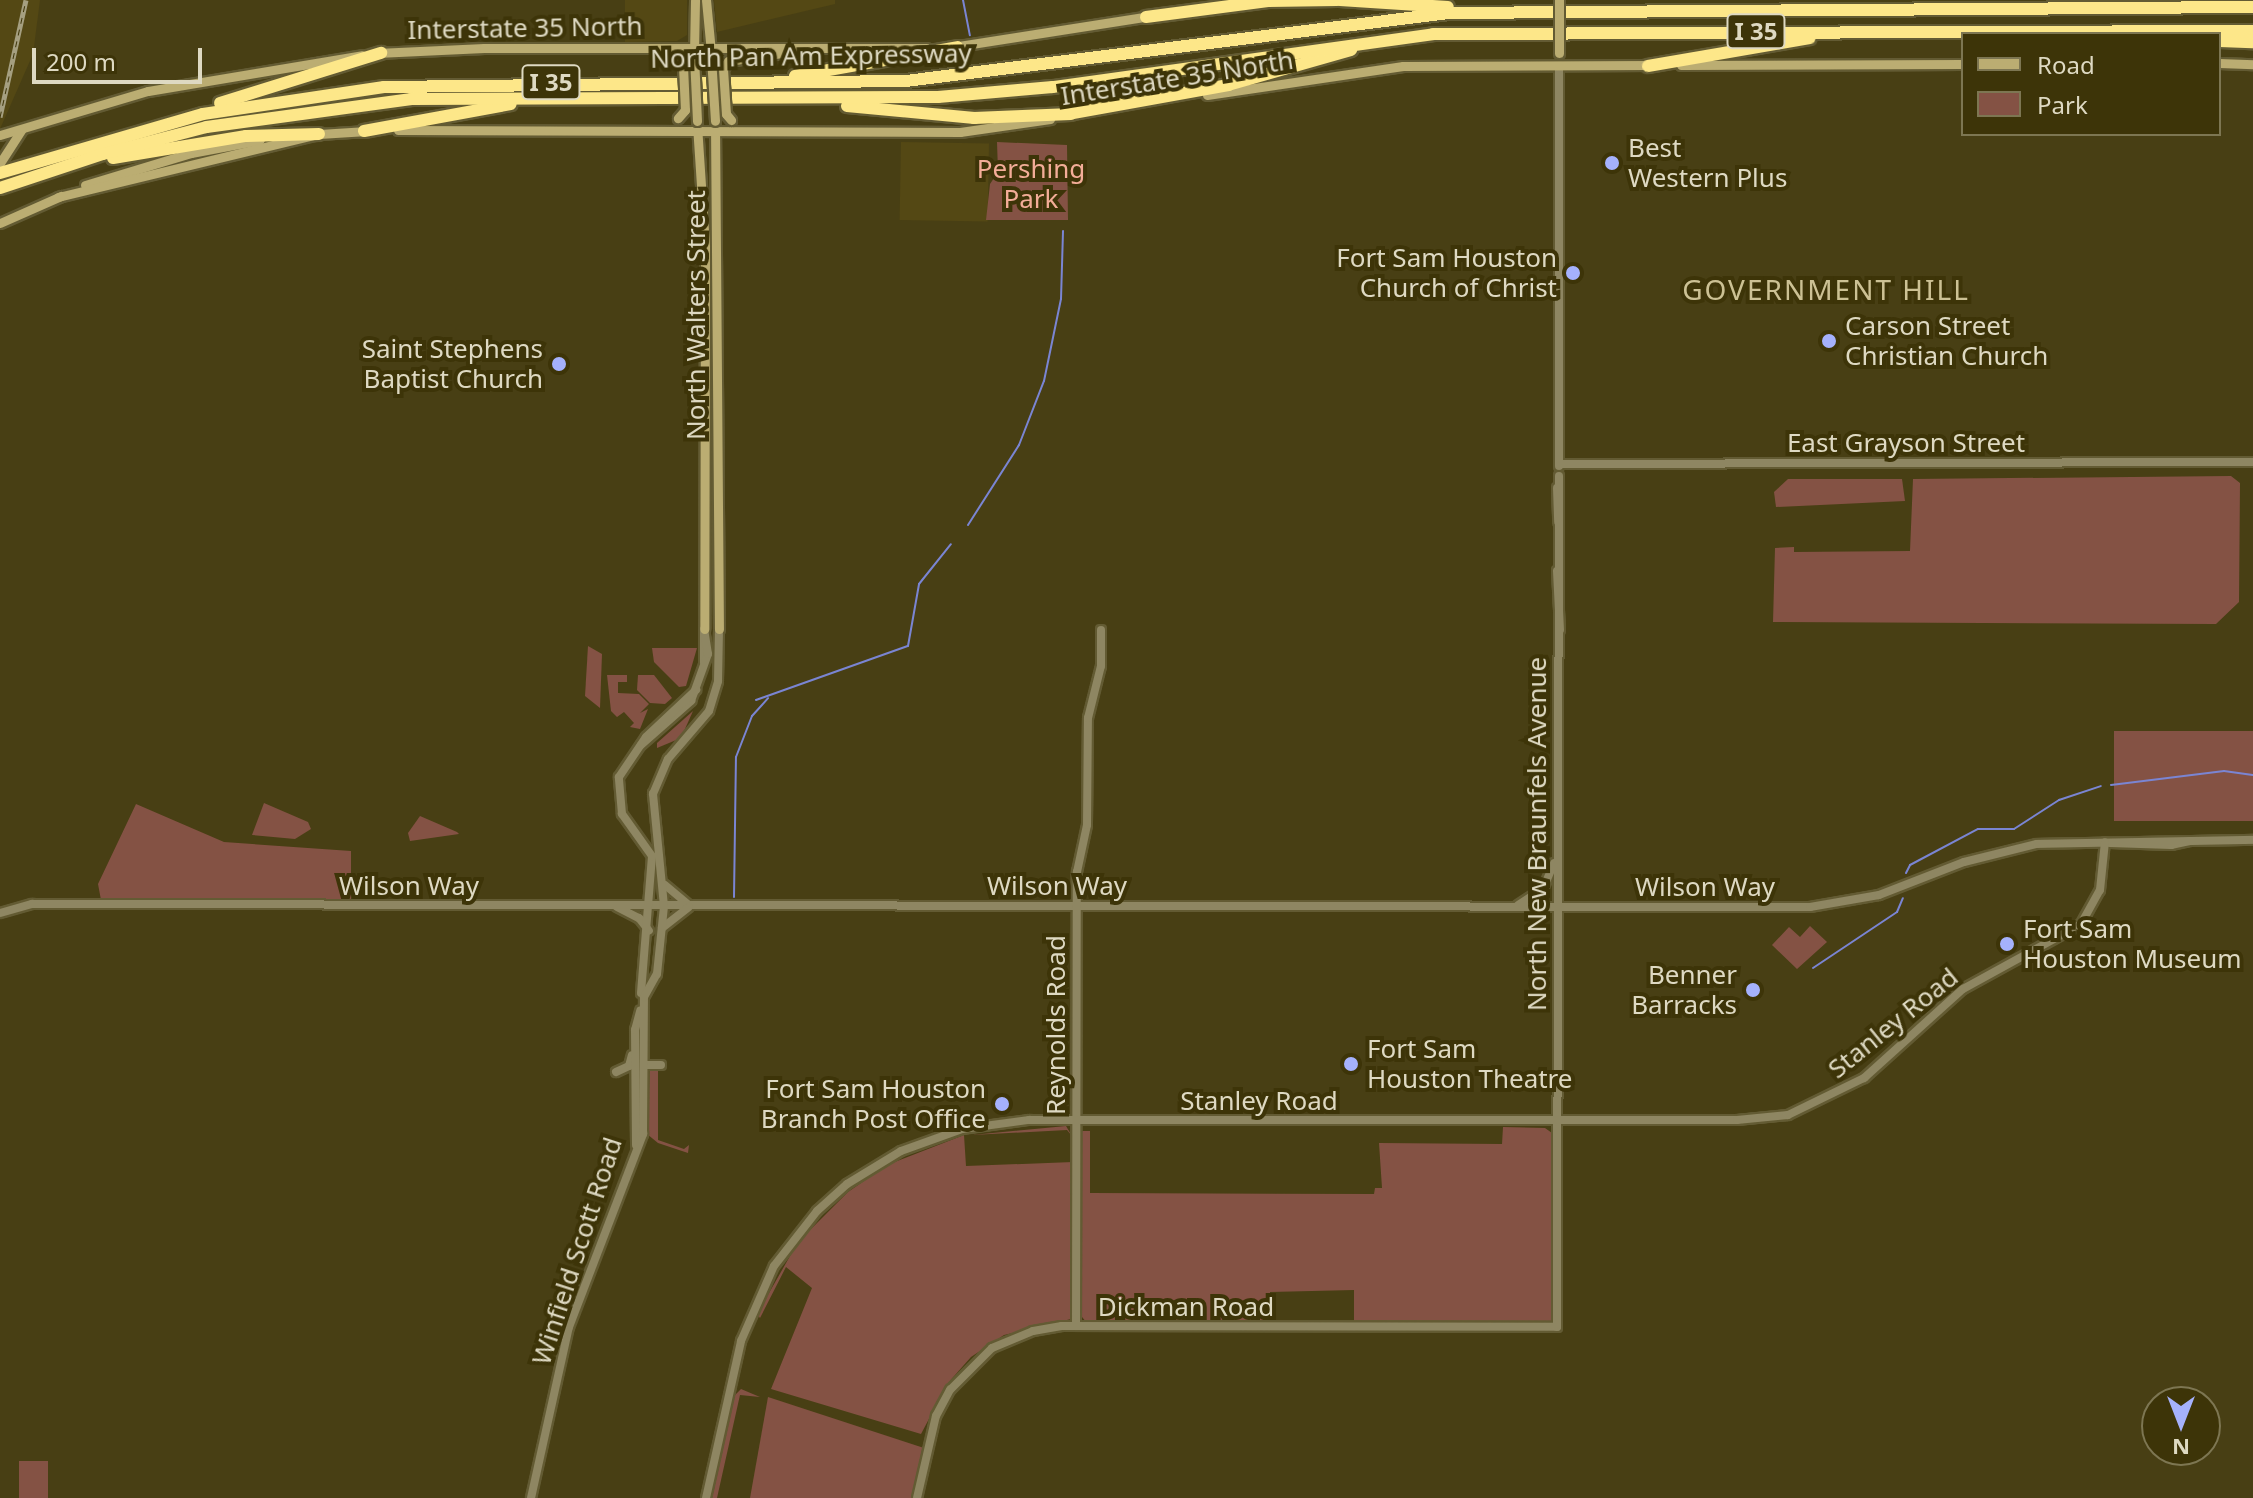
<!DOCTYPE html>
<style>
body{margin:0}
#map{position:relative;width:2253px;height:1498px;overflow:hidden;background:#483f14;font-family:"Noto Sans",sans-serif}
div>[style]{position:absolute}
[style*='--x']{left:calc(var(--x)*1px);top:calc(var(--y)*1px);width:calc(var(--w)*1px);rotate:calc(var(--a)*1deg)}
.built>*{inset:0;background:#544814;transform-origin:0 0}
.green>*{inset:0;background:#845244;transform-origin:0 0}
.stream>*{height:2px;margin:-1px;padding:0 1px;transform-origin:1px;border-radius:1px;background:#7a85d3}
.roads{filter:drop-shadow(2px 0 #635b33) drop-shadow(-2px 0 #635b33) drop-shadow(0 2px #635b33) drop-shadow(0 -2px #635b33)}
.tertiary>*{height:8px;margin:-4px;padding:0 4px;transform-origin:4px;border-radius:4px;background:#8e8662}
.secondary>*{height:9px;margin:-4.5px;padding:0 4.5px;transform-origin:4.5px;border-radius:4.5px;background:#bbad72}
.motorway>*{height:12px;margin:-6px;padding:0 6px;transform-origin:6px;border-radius:6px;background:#fde789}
.rail>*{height:5px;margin-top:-2.5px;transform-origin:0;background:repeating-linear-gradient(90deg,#3d3408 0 6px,#a59f80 0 12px);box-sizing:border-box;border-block:2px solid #a59f80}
.bridges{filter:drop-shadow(2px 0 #635b33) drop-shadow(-2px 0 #635b33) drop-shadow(0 2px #635b33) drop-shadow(0 -2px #635b33)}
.secondary-bridge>*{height:9px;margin:-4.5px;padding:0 4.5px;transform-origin:4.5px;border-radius:4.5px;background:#bbad72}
.dots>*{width:22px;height:22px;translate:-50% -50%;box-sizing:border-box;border:4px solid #3d3408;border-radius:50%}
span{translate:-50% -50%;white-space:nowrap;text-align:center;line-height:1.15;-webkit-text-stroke:8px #3d3408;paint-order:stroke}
.shield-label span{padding:2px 6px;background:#3d3408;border:2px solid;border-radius:6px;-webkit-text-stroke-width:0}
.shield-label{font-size:24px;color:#ded9c2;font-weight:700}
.street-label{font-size:26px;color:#ded9c2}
.poi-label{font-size:26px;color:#ded9c2}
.left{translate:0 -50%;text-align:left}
.right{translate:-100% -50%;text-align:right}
.park-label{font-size:26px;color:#f3ad98}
.neighbourhood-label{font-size:28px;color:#ccc194;letter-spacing:2px}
.legend{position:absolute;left:1961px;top:32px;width:260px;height:104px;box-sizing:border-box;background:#3d3408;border:2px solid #7d7652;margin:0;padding:10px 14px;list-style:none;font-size:24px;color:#ded9c2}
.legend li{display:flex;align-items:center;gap:16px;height:40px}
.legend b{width:40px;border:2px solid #7d7652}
.north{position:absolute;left:2141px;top:1386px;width:80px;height:80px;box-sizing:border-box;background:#3d3408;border:2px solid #7d7652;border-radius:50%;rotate:180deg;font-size:22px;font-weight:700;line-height:32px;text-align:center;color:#ded9c2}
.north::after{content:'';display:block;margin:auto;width:28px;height:36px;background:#a5b1fc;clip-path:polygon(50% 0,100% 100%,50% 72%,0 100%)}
.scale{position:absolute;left:32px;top:48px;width:170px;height:36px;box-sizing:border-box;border:4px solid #ded9c2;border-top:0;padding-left:10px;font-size:24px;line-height:28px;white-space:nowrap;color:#ded9c2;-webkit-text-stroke:6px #3d3408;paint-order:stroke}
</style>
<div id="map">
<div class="built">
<i style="clip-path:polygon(0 0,40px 0,33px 54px,0 129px)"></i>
<i style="clip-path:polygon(625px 0,687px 0,687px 35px,677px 41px,625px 42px)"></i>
<i style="clip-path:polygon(714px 0,835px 0,835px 4px,717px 32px)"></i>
<i style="left:901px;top:142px;width:88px;height:78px;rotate:1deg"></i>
</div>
<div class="green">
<i style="clip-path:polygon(997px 142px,1067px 145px,1068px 220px,986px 220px,990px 184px,998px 172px)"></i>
<i style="clip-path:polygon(2231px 476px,2240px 483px,2239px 602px,2216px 624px,1773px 622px,1775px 548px,1794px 547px,1794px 552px,1910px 551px,1913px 479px)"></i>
<i style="clip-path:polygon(1788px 479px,1902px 479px,1905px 501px,1776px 507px,1774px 492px)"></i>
<i style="clip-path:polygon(588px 646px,602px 654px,600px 708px,585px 696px)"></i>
<i style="clip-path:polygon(652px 648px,697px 648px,686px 686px,679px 687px,654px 662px)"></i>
<i style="clip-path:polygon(607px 675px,627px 675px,627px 682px,618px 682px,618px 693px,639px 694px,649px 704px,640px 713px,648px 709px,640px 729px,630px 727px,634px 723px,624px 712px,617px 717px,611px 711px)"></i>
<i style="clip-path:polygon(638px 675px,654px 675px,672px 698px,665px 704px,650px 703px,637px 690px)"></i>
<i style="clip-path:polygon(693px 711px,681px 738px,657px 748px,657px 743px)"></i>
<i style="left:2253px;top:731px;width:90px;height:139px;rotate:90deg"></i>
<i style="clip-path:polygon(264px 803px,308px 822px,311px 829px,295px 839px,252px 835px)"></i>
<i style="clip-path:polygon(136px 804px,224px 842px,351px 851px,351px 901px,101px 900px,98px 884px)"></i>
<i style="clip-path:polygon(420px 816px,457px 832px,459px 834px,410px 841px,408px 833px)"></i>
<i style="clip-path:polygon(1810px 926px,1827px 942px,1797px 969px,1772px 945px,1789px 927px,1800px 937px)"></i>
<i style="clip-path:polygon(650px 1068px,658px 1071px,658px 1140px,684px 1149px,689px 1145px,688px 1153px,658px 1143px,647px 1134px)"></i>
<i style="clip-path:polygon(1066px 1126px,1072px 1136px,1067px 1130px,972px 1135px)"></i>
<i style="clip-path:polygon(1503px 1127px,1545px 1128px,1552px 1133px,1551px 1323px,1354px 1324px,1354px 1290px,1270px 1292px,1270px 1324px,1087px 1323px,1082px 1317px,1082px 1131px,1090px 1131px,1090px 1193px,1374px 1194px,1375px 1188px,1382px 1188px,1379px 1143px,1502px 1144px)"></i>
<i style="clip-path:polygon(964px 1135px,966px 1166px,1073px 1162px,1071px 1319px,1004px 1335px,971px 1357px,948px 1383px,921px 1434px,771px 1389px,812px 1288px,786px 1267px,760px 1318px,757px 1314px,798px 1242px,848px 1192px,887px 1165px)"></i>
<i style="clip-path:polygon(741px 1389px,760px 1397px,740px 1395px,717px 1498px,712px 1498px,734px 1396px)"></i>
<i style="clip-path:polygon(768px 1397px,924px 1448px,914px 1498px,750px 1498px)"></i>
<i style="left:19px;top:1461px;width:29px;height:37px"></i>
</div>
<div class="stream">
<i style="--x:963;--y:0;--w:36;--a:79"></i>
<i style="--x:968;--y:525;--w:95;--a:-57.5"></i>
<i style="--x:1019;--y:445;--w:69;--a:-68.7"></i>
<i style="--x:1044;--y:381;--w:84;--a:-78.3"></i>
<i style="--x:1061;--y:299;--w:68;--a:-88.3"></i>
<i style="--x:756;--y:700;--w:161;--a:-19.6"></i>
<i style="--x:908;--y:646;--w:63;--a:-79.9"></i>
<i style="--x:919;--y:584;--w:51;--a:-51.3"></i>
<i style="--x:2111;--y:785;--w:114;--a:-7.1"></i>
<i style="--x:2224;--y:771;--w:29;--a:8"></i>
<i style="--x:1906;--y:873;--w:9;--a:-63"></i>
<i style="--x:1910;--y:865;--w:77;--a:-27.9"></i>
<i style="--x:1978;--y:829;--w:36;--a:0"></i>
<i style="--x:2014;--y:829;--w:54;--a:-32.8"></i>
<i style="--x:2059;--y:800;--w:44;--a:-18.4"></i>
<i style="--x:734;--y:897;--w:140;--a:-89.2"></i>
<i style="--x:736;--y:757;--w:44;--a:-68.7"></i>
<i style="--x:752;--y:716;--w:24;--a:-48"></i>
<i style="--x:1813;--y:968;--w:101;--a:-33.7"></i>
<i style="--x:1897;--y:912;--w:15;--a:-67"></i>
</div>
<div class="roads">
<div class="tertiary">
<i style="--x:1559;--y:66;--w:400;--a:90"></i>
<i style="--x:1560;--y:464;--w:693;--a:-0.17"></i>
<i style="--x:1557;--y:488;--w:34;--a:88"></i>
<i style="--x:1557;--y:571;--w:59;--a:87.1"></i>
<i style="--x:704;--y:630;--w:33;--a:90"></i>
<i style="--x:641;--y:745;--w:67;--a:-41.3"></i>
<i style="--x:691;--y:701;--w:50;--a:-70.1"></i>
<i style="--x:708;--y:654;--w:25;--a:-99"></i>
<i style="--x:2110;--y:843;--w:61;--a:1.9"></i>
<i style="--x:2171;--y:845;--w:19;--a:-12"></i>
<i style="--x:665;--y:885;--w:30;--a:40"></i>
<i style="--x:1518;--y:905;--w:30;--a:-33"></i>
<i style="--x:1543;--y:889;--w:28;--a:-67"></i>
<i style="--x:617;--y:907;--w:25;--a:27"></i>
<i style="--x:639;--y:918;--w:16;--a:52"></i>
<i style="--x:0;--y:913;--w:33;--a:-16"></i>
<i style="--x:32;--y:904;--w:1778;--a:0.1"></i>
<i style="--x:1810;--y:907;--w:70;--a:-9.9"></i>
<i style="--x:1879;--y:895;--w:91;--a:-21.2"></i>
<i style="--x:1964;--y:862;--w:75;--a:-13.9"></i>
<i style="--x:2037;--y:844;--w:216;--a:-1.1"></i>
<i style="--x:662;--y:928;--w:34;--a:-38"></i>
<i style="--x:641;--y:993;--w:137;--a:-85.4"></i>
<i style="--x:652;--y:856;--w:52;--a:-125.5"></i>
<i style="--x:622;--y:814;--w:37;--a:-95"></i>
<i style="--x:619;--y:777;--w:48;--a:-56"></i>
<i style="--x:646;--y:737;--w:69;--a:-43.2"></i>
<i style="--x:644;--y:1065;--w:17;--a:0"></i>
<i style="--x:616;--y:1072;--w:14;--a:-25"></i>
<i style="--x:629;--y:1066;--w:11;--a:-75"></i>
<i style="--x:636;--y:1145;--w:115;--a:-90.5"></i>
<i style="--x:635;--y:1030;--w:20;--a:-75"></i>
<i style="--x:1076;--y:1326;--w:454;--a:-89.9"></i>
<i style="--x:1077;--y:872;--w:48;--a:-78"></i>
<i style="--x:1087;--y:825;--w:107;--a:-89.5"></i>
<i style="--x:1088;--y:718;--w:54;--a:-76"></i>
<i style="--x:1101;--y:666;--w:36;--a:-90"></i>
<i style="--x:531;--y:1498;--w:175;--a:-77.5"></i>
<i style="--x:569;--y:1327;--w:207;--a:-69"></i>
<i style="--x:643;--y:1134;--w:137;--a:-89.6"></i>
<i style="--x:644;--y:997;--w:26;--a:-61"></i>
<i style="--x:657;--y:974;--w:68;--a:-84.1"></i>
<i style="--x:664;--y:906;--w:113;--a:-95.6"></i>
<i style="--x:653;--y:794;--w:38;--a:-67"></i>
<i style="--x:668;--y:759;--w:63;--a:-49.5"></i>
<i style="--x:709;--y:711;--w:31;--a:-73"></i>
<i style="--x:718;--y:681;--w:52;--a:-88.9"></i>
<i style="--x:706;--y:1498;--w:161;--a:-77.4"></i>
<i style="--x:741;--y:1341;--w:82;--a:-66.3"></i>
<i style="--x:774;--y:1266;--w:70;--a:-52"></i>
<i style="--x:817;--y:1211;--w:40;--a:-42"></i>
<i style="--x:847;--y:1184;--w:63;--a:-31.4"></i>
<i style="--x:901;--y:1151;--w:65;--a:-19.8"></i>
<i style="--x:962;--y:1129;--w:68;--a:-7.7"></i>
<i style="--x:1029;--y:1120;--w:708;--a:0"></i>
<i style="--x:1737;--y:1120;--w:51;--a:-5.6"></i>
<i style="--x:1788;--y:1115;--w:85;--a:-26"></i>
<i style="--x:1864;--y:1078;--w:133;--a:-42"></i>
<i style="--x:1963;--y:989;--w:135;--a:-28.8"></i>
<i style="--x:2081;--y:924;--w:39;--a:-61"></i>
<i style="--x:2100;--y:890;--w:48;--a:-84.1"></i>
<i style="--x:917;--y:1498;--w:84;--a:-77"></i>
<i style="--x:936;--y:1416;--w:30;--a:-62"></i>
<i style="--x:950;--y:1390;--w:59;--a:-45"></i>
<i style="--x:992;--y:1348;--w:44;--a:-22.5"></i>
<i style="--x:1033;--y:1331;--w:29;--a:-10"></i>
<i style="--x:1062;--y:1326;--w:495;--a:0.1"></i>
<i style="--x:1557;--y:1327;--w:851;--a:-89.87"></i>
</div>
<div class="secondary">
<i style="--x:706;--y:0;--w:52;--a:84.5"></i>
<i style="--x:952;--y:47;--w:201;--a:-8.9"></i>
<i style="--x:377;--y:53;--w:107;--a:-2.7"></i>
<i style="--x:484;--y:48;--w:442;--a:0"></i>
<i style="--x:694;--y:53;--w:53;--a:-88.9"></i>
<i style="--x:728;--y:61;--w:68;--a:-8.5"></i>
<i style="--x:2219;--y:63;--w:34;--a:2"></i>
<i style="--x:1681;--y:65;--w:282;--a:-0.2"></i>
<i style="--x:1207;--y:95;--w:198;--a:-8.4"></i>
<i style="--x:1403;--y:66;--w:251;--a:-0.2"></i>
<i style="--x:715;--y:124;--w:505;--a:89.55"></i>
<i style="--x:697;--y:125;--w:122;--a:86.2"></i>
<i style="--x:705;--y:247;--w:382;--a:90.1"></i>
<i style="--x:398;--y:130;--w:562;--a:0.2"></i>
<i style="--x:960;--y:132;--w:91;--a:-8.2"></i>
<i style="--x:0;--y:135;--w:154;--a:-16.6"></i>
<i style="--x:148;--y:91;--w:217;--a:-9.5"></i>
<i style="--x:0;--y:163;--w:40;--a:-57.1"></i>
<i style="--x:85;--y:185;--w:111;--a:-16.8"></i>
<i style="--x:191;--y:153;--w:70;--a:-10.7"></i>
<i style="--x:58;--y:197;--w:268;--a:-13.6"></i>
<i style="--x:319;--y:134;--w:48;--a:-3.6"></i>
<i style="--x:0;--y:223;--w:67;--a:-23.9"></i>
</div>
<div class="motorway">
<i style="--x:1340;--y:0;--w:108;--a:3.7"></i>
<i style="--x:1146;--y:17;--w:123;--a:-7.5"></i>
<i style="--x:1268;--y:1;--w:69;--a:-0.8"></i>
<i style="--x:2219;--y:41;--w:34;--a:2"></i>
<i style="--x:1648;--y:66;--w:164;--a:-9.8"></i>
<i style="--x:795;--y:76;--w:165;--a:-10.1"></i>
<i style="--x:220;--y:103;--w:169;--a:-17.3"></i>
<i style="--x:847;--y:106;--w:128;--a:5.4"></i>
<i style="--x:974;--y:118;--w:97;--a:-2.4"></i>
<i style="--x:1073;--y:113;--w:158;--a:-10.2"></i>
<i style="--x:1228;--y:85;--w:128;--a:-15.9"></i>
<i style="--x:364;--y:131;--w:149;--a:-10.4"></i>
<i style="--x:113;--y:158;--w:135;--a:-9.4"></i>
<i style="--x:246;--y:136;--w:73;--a:-1.6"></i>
<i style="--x:0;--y:173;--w:211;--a:-16.2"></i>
<i style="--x:203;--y:114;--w:183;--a:-8.5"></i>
<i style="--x:384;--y:87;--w:522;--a:-0.66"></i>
<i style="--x:906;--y:81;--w:547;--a:-7.14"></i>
<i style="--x:1449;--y:13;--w:804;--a:-0.43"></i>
<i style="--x:0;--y:188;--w:108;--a:-18.3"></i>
<i style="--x:103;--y:154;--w:107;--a:-14.6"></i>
<i style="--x:207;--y:127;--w:206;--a:-7.8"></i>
<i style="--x:411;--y:99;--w:527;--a:-0.22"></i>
<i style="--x:938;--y:97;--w:115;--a:-5"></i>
<i style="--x:1053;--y:87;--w:384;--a:-7.9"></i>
<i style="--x:1433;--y:34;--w:820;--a:-0.21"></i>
</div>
</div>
<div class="rail">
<i style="--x:0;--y:117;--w:120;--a:-77.5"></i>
</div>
<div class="bridges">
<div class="secondary-bridge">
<i style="--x:1559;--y:0;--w:53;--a:90"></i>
<i style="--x:676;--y:57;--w:11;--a:52"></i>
<i style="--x:683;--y:66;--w:44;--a:87.4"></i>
<i style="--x:685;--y:110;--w:11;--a:131"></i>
<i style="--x:694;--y:57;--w:64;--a:87.3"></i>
<i style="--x:711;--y:57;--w:64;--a:86.4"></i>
<i style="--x:728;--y:61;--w:9;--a:122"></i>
<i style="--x:723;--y:69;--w:45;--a:86.2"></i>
<i style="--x:726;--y:114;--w:8;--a:50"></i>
</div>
</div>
<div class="dots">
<i style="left:1612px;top:163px;background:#a5b1fc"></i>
<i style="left:1573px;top:273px;background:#a5b1fc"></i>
<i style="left:1829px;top:341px;background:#a5b1fc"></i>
<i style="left:559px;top:364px;background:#a5b1fc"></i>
<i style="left:2007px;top:944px;background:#a5b1fc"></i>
<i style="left:1753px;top:990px;background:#a5b1fc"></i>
<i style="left:1351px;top:1064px;background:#a5b1fc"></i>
<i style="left:1002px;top:1104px;background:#a5b1fc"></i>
</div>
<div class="shield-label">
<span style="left:1756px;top:31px">I 35</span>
<span style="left:551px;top:82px">I 35</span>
</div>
<div class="street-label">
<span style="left:525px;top:28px;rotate:-1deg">Interstate 35 North</span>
<span style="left:811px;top:56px;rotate:-1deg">North Pan Am Expressway</span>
<span style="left:1177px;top:78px;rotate:-9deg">Interstate 35 North</span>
<span style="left:696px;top:315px;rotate:-90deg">North Walters Street</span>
<span style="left:1906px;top:443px">East Grayson Street</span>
<span style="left:1537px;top:834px;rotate:-90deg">North New Braunfels Avenue</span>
<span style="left:409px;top:886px">Wilson Way</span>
<span style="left:1057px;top:886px">Wilson Way</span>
<span style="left:1705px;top:887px">Wilson Way</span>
<span style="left:1893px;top:1023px;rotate:-39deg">Stanley Road</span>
<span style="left:1056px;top:1025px;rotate:-90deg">Reynolds Road</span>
<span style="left:1259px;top:1101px">Stanley Road</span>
<span style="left:577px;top:1251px;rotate:-72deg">Winfield Scott Road</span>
<span style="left:1186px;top:1307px">Dickman Road</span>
</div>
<div class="poi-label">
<span class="left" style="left:1628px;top:163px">Best<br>Western Plus</span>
<span class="right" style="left:1557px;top:273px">Fort Sam Houston<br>Church of Christ</span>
<span class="left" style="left:1845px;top:341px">Carson Street<br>Christian Church</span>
<span class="right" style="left:543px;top:364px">Saint Stephens<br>Baptist Church</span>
<span class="left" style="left:2023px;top:944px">Fort Sam<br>Houston Museum</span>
<span class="right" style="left:1737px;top:990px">Benner<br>Barracks</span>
<span class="left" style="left:1367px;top:1064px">Fort Sam<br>Houston Theatre</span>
<span class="right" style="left:986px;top:1104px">Fort Sam Houston<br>Branch Post Office</span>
</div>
<div class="park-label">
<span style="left:1031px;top:184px">Pershing<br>Park</span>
</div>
<div class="neighbourhood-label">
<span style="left:1826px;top:289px">GOVERNMENT HILL</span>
</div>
<ul class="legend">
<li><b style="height:10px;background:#bbad72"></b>Road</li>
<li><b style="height:22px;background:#845244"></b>Park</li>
</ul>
<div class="north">N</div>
<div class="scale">200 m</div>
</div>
